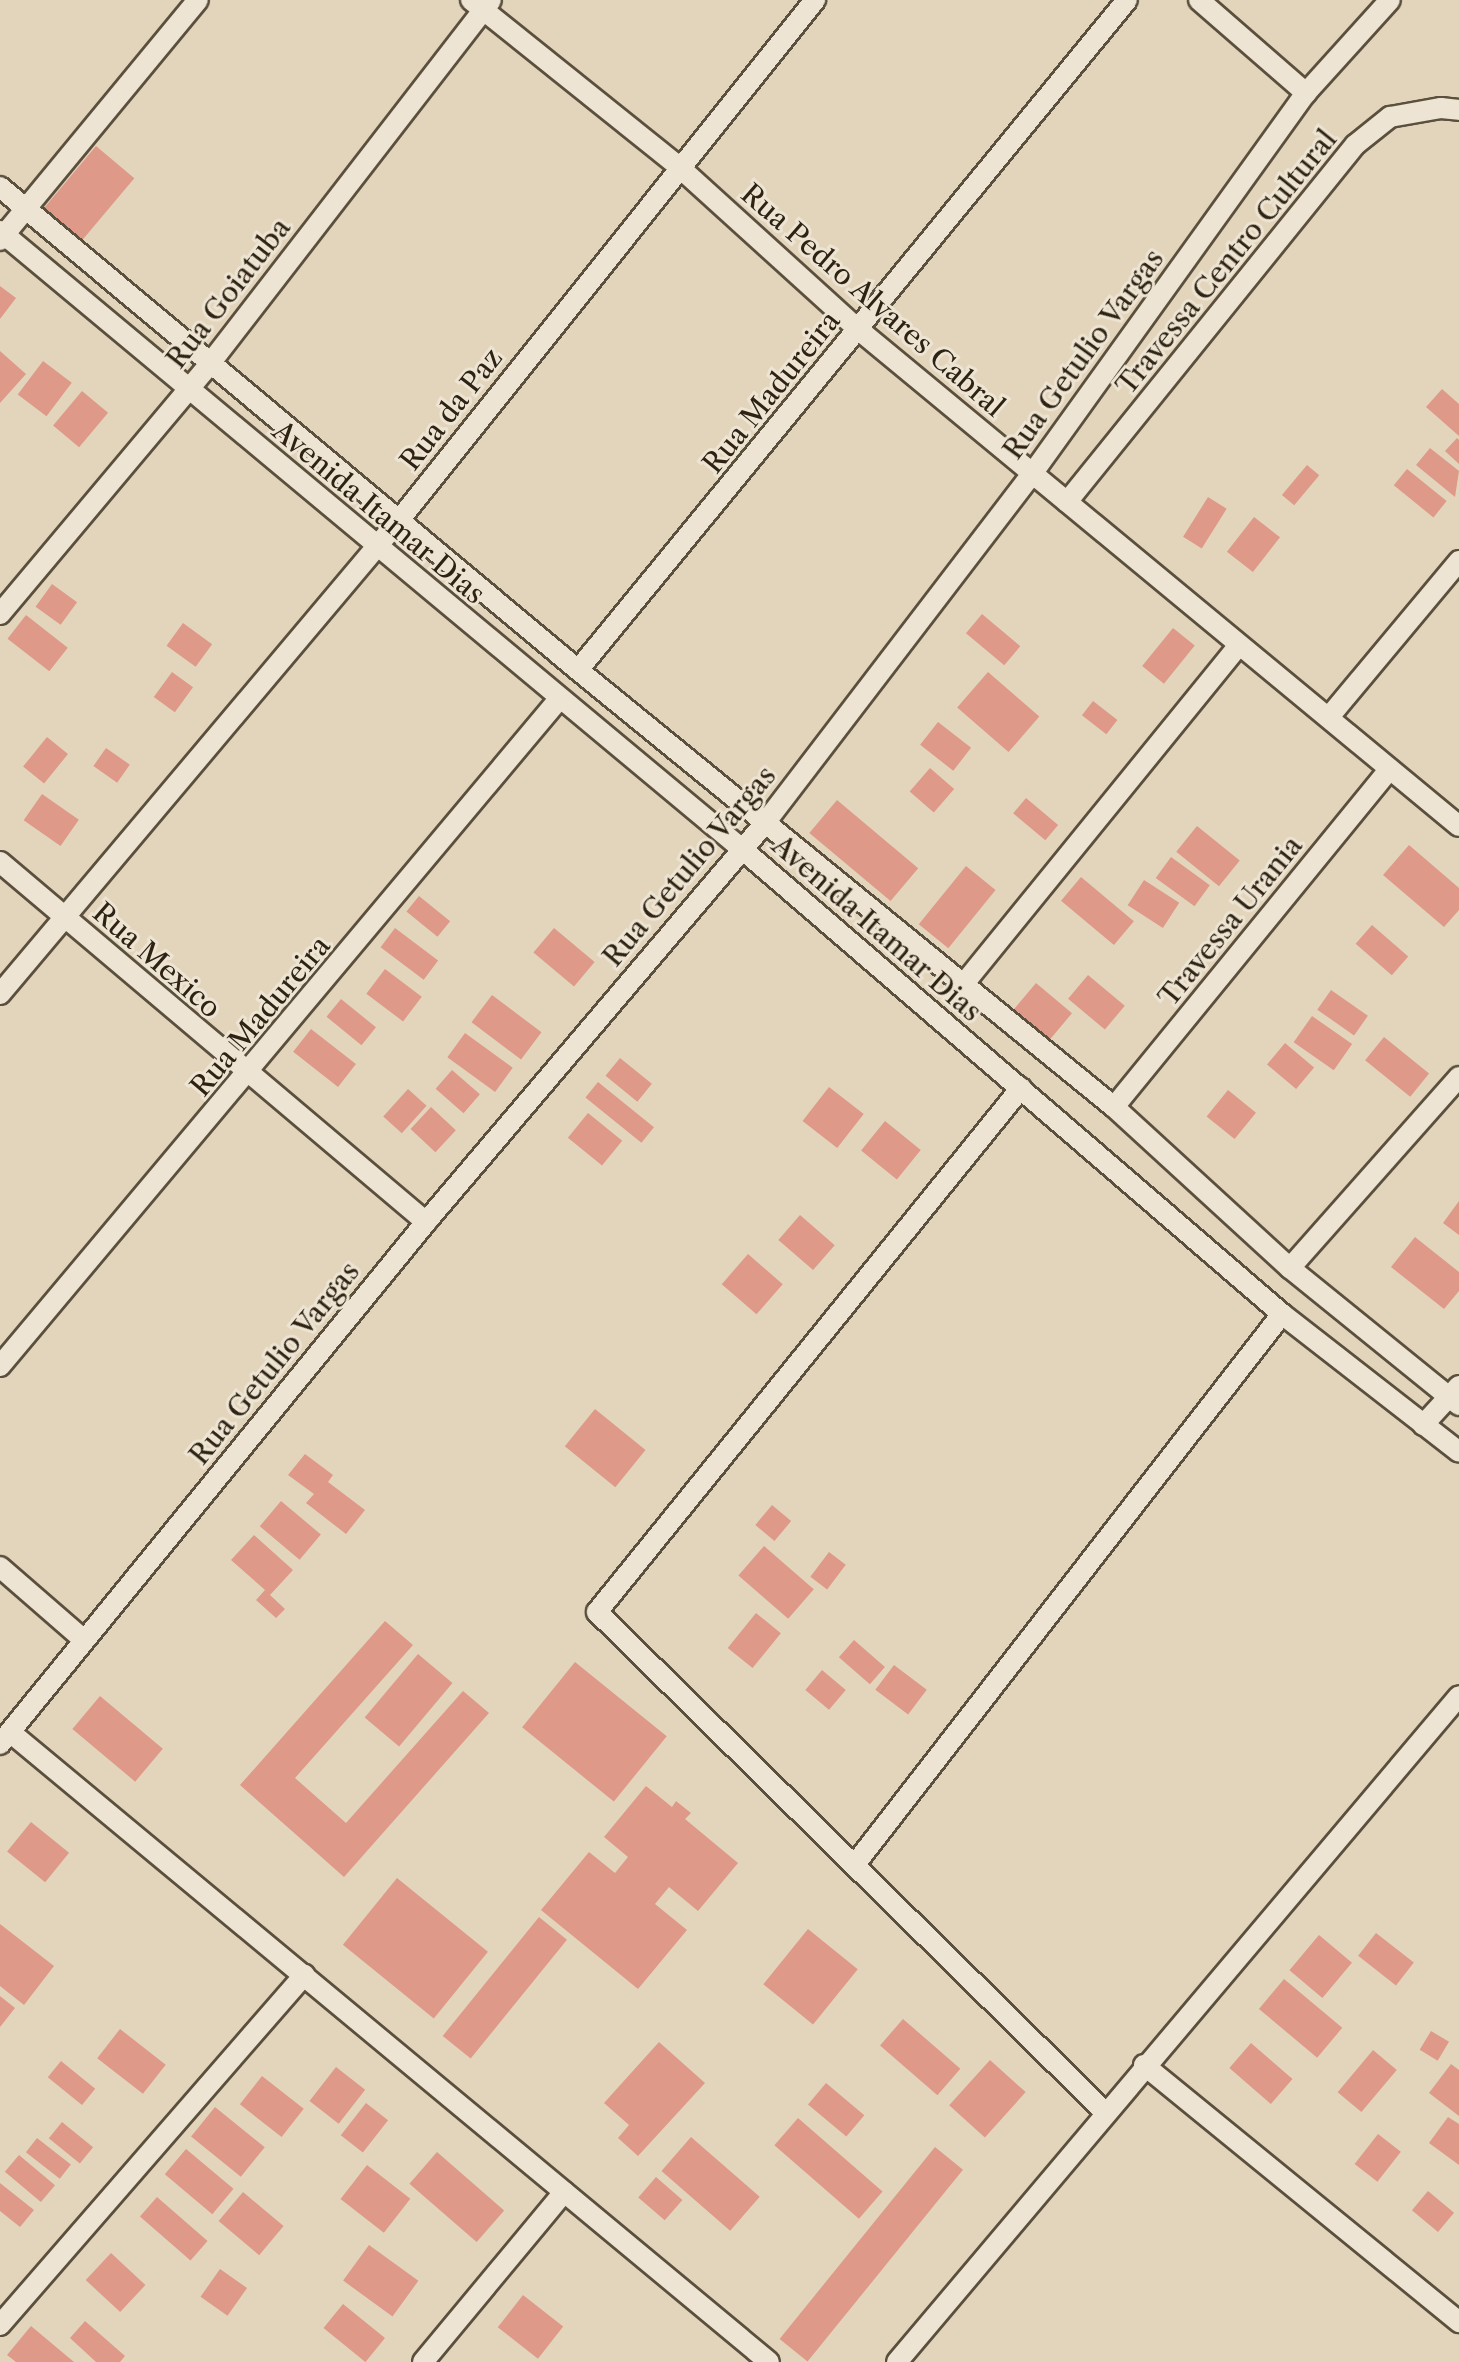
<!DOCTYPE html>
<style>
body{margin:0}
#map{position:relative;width:1459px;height:2362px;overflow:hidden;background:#e3d5bc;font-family:"Libre Caslon Text",serif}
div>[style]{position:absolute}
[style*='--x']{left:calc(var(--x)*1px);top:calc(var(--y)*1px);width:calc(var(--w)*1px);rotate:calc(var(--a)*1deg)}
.building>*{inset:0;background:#de9989;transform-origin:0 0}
.roads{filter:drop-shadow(2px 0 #5b4f3d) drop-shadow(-2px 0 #5b4f3d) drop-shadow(0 2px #5b4f3d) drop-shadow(0 -2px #5b4f3d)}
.street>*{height:20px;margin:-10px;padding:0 10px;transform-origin:10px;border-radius:10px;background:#ede4d3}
span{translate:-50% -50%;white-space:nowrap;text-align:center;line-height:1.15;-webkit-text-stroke:6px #ede4d3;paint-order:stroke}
.street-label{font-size:28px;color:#2e2213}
</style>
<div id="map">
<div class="building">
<i style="left:96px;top:146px;width:50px;height:87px;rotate:40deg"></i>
<i style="clip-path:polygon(0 286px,16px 298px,0 319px)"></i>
<i style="clip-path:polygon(0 351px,26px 374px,0 403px)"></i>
<i style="left:43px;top:361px;width:36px;height:42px;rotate:37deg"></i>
<i style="clip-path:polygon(1442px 389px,1459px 404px,1459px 436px,1426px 407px)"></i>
<i style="left:82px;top:391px;width:34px;height:45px;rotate:40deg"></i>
<i style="clip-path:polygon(1457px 438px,1459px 440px,1459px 464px,1445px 451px)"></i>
<i style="clip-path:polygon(1430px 448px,1459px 471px,1455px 497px,1416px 465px)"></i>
<i style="left:1307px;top:465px;width:16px;height:39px;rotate:40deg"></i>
<i style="left:1407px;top:469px;width:51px;height:21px;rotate:39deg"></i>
<i style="left:1208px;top:497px;width:22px;height:47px;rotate:32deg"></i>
<i style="left:1254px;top:517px;width:33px;height:44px;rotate:38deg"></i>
<i style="left:52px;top:584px;width:31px;height:28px;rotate:36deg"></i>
<i style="left:982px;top:614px;width:50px;height:25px;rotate:40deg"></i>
<i style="left:26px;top:615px;width:53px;height:30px;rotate:38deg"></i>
<i style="left:183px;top:623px;width:36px;height:28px;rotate:36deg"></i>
<i style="left:1173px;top:628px;width:28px;height:49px;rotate:39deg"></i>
<i style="left:172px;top:672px;width:26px;height:31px;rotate:36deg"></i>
<i style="left:988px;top:672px;width:68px;height:47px;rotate:41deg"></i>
<i style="left:1093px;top:701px;width:31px;height:18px;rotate:38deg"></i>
<i style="left:938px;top:722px;width:42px;height:29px;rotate:38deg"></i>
<i style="left:47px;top:737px;width:27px;height:38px;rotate:39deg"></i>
<i style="left:106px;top:748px;width:29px;height:22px;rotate:35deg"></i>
<i style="left:930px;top:768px;width:32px;height:31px;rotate:41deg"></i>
<i style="left:42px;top:794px;width:45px;height:32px;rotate:35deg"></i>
<i style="left:1026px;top:798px;width:42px;height:20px;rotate:40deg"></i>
<i style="left:837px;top:800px;width:106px;height:43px;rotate:40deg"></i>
<i style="left:1197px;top:826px;width:55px;height:33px;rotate:39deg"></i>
<i style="clip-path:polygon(1409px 845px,1459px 888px,1459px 910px,1444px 927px,1383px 875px)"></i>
<i style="left:1171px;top:857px;width:48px;height:26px;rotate:36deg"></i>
<i style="left:966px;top:866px;width:38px;height:75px;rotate:39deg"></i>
<i style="left:1081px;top:877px;width:69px;height:31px;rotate:40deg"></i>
<i style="left:1144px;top:880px;width:42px;height:30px;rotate:33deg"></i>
<i style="left:419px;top:896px;width:40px;height:20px;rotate:39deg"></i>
<i style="left:1372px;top:925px;width:48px;height:25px;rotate:41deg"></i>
<i style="left:395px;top:928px;width:54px;height:24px;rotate:37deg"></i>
<i style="left:554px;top:928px;width:53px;height:32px;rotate:40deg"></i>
<i style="left:385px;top:969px;width:46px;height:31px;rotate:37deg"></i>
<i style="left:1088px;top:975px;width:48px;height:31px;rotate:40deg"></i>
<i style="left:1036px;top:983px;width:47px;height:34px;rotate:40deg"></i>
<i style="left:1331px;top:990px;width:45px;height:24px;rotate:35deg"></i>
<i style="left:492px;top:995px;width:62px;height:34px;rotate:37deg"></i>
<i style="left:341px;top:999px;width:45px;height:23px;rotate:39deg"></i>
<i style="left:1312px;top:1016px;width:49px;height:32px;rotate:35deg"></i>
<i style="left:311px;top:1029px;width:57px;height:29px;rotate:38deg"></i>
<i style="left:465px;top:1033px;width:59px;height:30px;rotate:36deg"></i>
<i style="left:1384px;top:1037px;width:58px;height:30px;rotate:39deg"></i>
<i style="left:1285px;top:1043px;width:38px;height:28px;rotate:40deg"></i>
<i style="left:620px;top:1058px;width:41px;height:23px;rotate:39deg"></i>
<i style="left:452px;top:1070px;width:37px;height:25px;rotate:41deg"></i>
<i style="left:598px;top:1082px;width:72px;height:20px;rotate:39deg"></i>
<i style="left:829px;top:1087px;width:44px;height:43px;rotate:38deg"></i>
<i style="left:408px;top:1089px;width:25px;height:37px;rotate:42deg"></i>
<i style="left:1228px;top:1090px;width:36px;height:34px;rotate:39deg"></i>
<i style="left:431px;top:1107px;width:34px;height:30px;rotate:43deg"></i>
<i style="left:588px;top:1113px;width:44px;height:32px;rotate:39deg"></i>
<i style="left:885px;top:1121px;width:46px;height:38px;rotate:39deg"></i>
<i style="clip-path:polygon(1459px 1201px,1459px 1235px,1443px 1223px)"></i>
<i style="left:800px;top:1215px;width:46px;height:33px;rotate:41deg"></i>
<i style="clip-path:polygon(1415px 1237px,1459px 1272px,1459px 1291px,1444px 1309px,1391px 1267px)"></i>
<i style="left:748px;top:1254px;width:46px;height:40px;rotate:41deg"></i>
<i style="left:595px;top:1409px;width:65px;height:48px;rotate:39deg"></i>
<i style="clip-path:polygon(305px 1454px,333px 1475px,328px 1482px,365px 1510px,346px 1534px,306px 1503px,314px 1494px,288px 1475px)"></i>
<i style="left:281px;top:1501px;width:52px;height:33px;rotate:40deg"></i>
<i style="left:772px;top:1505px;width:25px;height:26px;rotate:40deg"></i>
<i style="clip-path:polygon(254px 1535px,293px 1570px,270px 1595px,285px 1609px,276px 1618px,256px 1600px,265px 1590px,231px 1560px)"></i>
<i style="left:764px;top:1546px;width:66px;height:39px;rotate:41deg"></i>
<i style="left:829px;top:1552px;width:21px;height:31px;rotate:37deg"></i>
<i style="left:756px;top:1613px;width:32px;height:45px;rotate:39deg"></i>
<i style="clip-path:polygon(385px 1621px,413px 1645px,295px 1778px,346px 1823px,463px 1691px,489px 1713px,344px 1877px,240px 1785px)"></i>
<i style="left:854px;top:1640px;width:41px;height:23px;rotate:41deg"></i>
<i style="left:418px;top:1654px;width:45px;height:83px;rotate:40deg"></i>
<i style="left:575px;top:1662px;width:118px;height:84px;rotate:39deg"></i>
<i style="left:894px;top:1665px;width:41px;height:31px;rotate:37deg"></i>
<i style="left:822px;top:1670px;width:31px;height:26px;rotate:40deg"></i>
<i style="left:100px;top:1696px;width:82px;height:43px;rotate:40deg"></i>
<i style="clip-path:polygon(646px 1786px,672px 1807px,676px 1801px,691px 1813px,685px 1819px,738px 1863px,698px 1911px,669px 1887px,655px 1904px,687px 1930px,638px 1989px,541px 1910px,589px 1852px,615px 1873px,628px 1857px,604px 1837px)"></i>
<i style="left:31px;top:1822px;width:49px;height:38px;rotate:39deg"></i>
<i style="left:397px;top:1878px;width:117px;height:86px;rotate:39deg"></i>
<i style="left:539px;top:1917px;width:36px;height:153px;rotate:39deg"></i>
<i style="clip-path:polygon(0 1924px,54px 1966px,24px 2005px,0 1986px)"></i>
<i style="left:808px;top:1929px;width:64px;height:71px;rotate:39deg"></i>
<i style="left:1376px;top:1933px;width:48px;height:29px;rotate:38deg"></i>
<i style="left:1319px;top:1935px;width:43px;height:46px;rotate:40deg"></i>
<i style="left:1284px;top:1979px;width:76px;height:39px;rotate:40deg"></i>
<i style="clip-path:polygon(0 1996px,15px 2008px,0 2027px)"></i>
<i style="left:903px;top:2019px;width:76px;height:35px;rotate:41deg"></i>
<i style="left:120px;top:2029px;width:58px;height:37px;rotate:38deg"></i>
<i style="left:1431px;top:2031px;width:21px;height:22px;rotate:31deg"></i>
<i style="clip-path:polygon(659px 2042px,705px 2083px,638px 2156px,618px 2138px,629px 2125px,604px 2103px)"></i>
<i style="left:1251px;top:2043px;width:55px;height:33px;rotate:41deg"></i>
<i style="left:1373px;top:2050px;width:31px;height:55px;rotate:40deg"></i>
<i style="left:990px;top:2060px;width:48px;height:61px;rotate:42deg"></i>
<i style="left:61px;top:2061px;width:44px;height:21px;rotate:39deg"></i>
<i style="clip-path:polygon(1451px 2064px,1459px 2070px,1459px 2116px,1429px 2093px)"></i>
<i style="left:336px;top:2067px;width:37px;height:43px;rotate:38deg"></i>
<i style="left:262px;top:2076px;width:53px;height:36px;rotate:38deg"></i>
<i style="left:826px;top:2083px;width:50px;height:28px;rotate:40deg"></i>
<i style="left:366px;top:2103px;width:28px;height:41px;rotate:38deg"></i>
<i style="left:215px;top:2107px;width:64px;height:38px;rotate:39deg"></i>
<i style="clip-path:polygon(1448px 2117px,1459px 2124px,1459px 2165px,1429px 2143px)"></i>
<i style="left:798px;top:2118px;width:112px;height:36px;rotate:41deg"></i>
<i style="left:62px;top:2122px;width:40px;height:21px;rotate:39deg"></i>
<i style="left:1378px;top:2134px;width:29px;height:38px;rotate:38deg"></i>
<i style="left:691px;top:2137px;width:91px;height:45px;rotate:41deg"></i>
<i style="left:37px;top:2138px;width:43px;height:18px;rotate:38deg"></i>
<i style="left:935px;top:2147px;width:36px;height:247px;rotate:39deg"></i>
<i style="left:186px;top:2149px;width:62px;height:33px;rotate:40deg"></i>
<i style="left:437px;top:2152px;width:89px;height:42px;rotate:41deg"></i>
<i style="left:19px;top:2155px;width:47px;height:22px;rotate:40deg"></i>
<i style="left:367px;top:2165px;width:55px;height:43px;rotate:38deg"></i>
<i style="left:656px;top:2177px;width:35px;height:27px;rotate:41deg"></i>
<i style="clip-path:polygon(0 2183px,34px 2210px,20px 2227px,0 2211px)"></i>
<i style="left:1428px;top:2191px;width:34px;height:25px;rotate:40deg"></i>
<i style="left:243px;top:2192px;width:53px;height:38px;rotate:40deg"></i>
<i style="left:157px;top:2197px;width:67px;height:26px;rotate:41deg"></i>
<i style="left:369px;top:2245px;width:61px;height:44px;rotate:36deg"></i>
<i style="left:111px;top:2253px;width:47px;height:37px;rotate:43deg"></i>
<i style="left:220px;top:2269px;width:33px;height:34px;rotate:35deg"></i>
<i style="left:523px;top:2295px;width:51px;height:41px;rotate:38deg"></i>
<i style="left:343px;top:2304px;width:54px;height:31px;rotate:39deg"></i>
<i style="clip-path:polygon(85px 2321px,125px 2356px,120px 2362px,96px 2362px,70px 2338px)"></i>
<i style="clip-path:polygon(31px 2326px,74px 2362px,16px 2362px,7px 2355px)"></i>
</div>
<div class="roads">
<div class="street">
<i style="--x:471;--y:0;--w:265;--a:38.7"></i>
<i style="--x:678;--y:166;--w:244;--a:42.2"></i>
<i style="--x:859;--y:330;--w:778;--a:39.58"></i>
<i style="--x:1199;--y:0;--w:142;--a:41"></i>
<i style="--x:0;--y:187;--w:753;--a:39.88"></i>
<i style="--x:578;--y:670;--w:692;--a:39.19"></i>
<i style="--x:1114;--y:1107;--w:239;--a:42.5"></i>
<i style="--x:1290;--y:1268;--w:218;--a:39"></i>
<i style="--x:0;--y:231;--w:966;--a:39.79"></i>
<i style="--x:742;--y:849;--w:713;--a:40.73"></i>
<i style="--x:1282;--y:1314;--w:224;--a:37.9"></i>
<i style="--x:0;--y:240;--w:311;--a:-50.5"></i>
<i style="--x:1067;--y:502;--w:459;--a:-51.1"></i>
<i style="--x:1355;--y:145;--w:45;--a:-38.7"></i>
<i style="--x:1390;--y:117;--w:52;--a:-10"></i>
<i style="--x:1441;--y:108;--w:18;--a:6"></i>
<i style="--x:0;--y:614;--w:330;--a:-50"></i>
<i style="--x:212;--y:361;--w:456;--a:-52.3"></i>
<i style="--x:578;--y:670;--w:866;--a:-50.67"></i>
<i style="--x:1329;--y:717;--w:203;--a:-50.2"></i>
<i style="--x:0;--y:862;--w:558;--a:40.2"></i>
<i style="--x:962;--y:986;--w:439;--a:-50.9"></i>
<i style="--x:0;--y:994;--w:621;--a:-49.9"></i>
<i style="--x:400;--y:519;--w:665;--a:-51.35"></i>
<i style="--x:1021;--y:1088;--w:674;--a:128.98"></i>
<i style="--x:597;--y:1612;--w:713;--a:44.55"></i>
<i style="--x:1114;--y:1107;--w:436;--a:-50.8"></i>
<i style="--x:1290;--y:1268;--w:255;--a:-48.5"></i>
<i style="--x:0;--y:1366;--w:870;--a:-50.03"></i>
<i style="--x:1423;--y:1425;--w:53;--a:-47.3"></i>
<i style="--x:0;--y:1567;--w:111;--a:41"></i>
<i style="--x:10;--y:1732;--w:986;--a:39.69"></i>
<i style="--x:0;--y:1744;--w:674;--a:-50.78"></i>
<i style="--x:426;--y:1222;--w:524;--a:-49.65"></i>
<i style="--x:765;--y:823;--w:439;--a:-52.6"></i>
<i style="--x:1032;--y:474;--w:469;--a:-54.3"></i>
<i style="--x:1306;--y:93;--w:125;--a:-47.9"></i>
<i style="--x:856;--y:1863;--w:695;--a:-52.19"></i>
<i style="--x:1144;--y:2065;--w:407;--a:39.2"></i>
<i style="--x:0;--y:2325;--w:464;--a:-49"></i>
<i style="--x:423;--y:2362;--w:221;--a:-50.3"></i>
<i style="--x:897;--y:2362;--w:871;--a:-49.84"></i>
</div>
</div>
<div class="street-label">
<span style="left:1226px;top:262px;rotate:-51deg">Travessa Centro Cultural</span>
<span style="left:228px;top:293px;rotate:-52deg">Rua Goiatuba</span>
<span style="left:873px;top:300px;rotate:41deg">Rua Pedro Alvares Cabral</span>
<span style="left:1083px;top:354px;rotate:-54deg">Rua Getulio Vargas</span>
<span style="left:771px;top:392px;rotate:-51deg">Rua Madureira</span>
<span style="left:451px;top:409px;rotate:-52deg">Rua da Paz</span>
<span style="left:379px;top:512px;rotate:40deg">Avenida Itamar Dias</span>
<span style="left:689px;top:866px;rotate:-50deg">Rua Getulio Vargas</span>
<span style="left:1230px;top:921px;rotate:-51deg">Travessa Urania</span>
<span style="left:877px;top:928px;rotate:41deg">Avenida Itamar Dias</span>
<span style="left:157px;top:960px;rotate:41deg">Rua Mexico</span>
<span style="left:260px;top:1016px;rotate:-50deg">Rua Madureira</span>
<span style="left:274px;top:1363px;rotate:-51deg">Rua Getulio Vargas</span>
</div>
</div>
